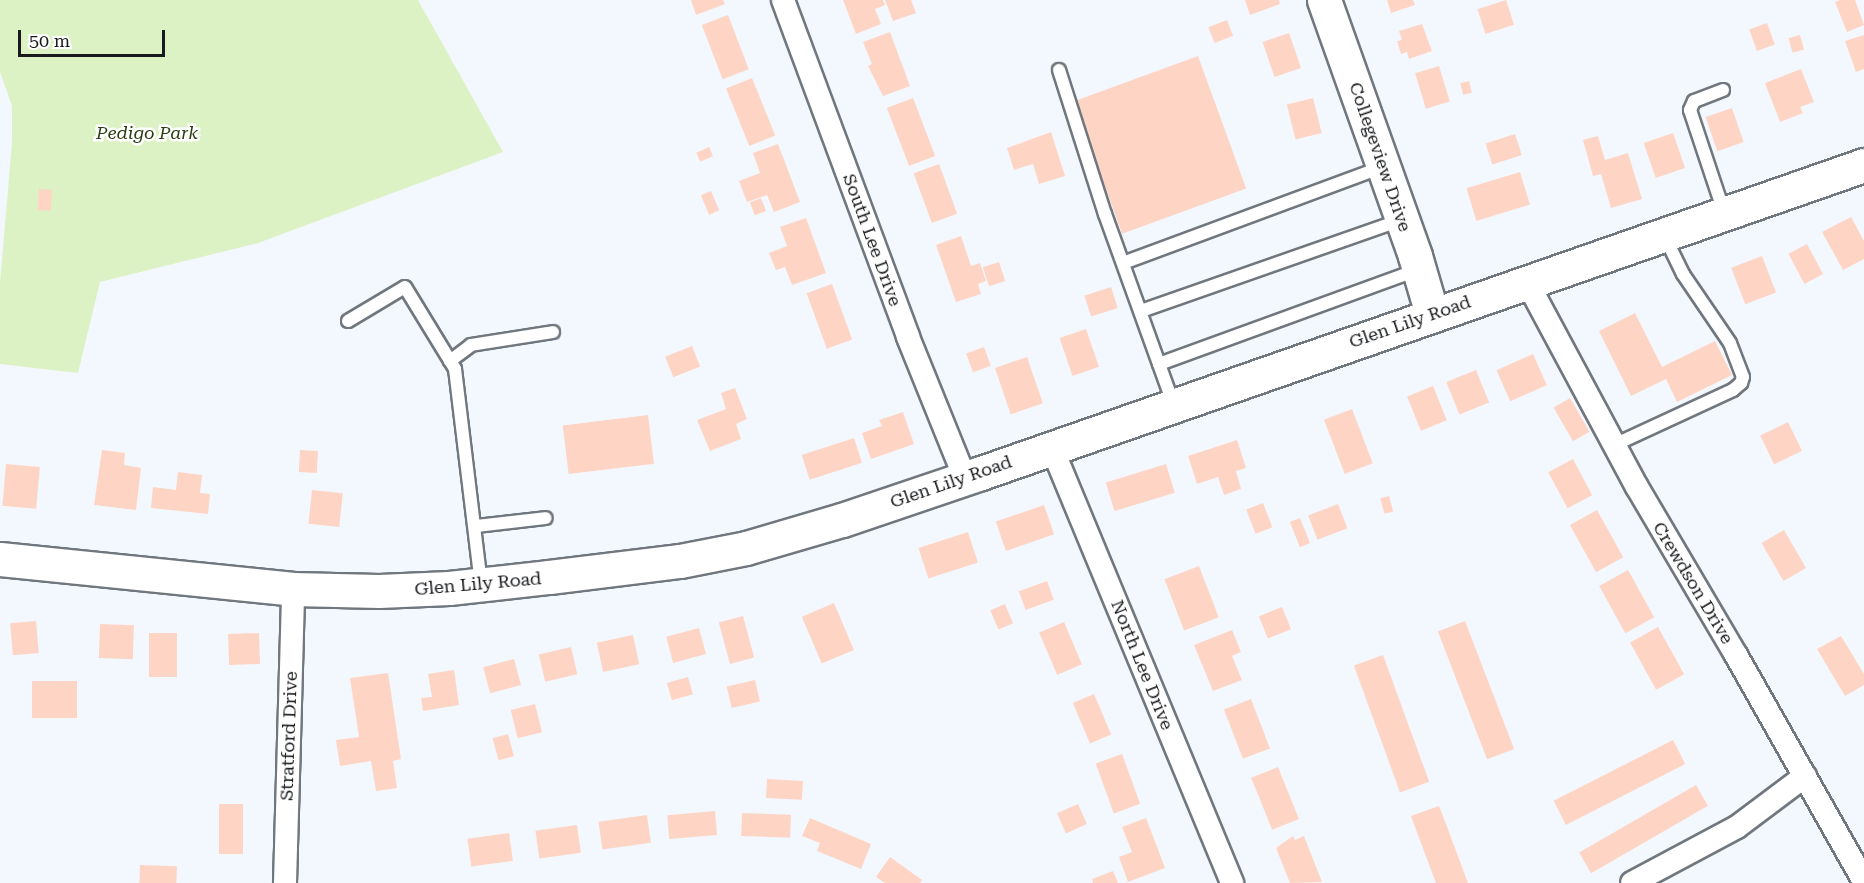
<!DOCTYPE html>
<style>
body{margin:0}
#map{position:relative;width:1864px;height:883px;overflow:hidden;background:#f3f8fe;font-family:"Roboto Serif",serif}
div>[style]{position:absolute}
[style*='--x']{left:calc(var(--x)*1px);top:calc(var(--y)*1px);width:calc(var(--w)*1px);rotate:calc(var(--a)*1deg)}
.green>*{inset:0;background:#ddf2c4}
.building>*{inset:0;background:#fed5c5;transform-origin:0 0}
.roads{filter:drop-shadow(2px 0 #71777e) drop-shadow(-2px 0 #71777e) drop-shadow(0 2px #71777e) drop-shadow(0 -2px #71777e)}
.lane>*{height:12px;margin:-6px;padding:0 6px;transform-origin:6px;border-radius:6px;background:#fff}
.street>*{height:22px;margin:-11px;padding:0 11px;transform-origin:11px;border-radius:11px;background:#fff}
.secondary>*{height:33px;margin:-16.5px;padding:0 16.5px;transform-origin:16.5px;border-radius:16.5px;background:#fff}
span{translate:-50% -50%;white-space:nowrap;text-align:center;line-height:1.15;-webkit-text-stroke:5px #fff;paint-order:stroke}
.park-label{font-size:18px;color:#2c3d11;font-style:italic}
.street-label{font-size:18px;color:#181a1d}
.scale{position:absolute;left:18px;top:30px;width:147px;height:27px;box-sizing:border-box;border:3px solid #181a1d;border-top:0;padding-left:8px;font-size:18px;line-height:21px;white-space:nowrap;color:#181a1d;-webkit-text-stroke:4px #fff;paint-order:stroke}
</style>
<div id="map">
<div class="green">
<i style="clip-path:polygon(0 0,418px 0,503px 152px,258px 243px,100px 282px,78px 373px,0 364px,0 283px,12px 142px,12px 106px,0 72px)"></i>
</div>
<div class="building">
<i style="clip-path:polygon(691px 0,723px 0,725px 4px,696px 15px)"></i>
<i style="clip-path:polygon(843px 0,883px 0,885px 5px,875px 9px,881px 24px,856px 34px)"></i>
<i style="clip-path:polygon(885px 0,911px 0,916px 13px,893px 21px)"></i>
<i style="clip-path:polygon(1245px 0,1279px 0,1280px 4px,1250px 15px)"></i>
<i style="clip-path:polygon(1387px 0,1413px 0,1415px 5px,1391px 13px)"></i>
<i style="left:1506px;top:0;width:26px;height:30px;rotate:72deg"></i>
<i style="clip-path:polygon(1840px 0,1855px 0,1864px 25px,1847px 32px,1835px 2px)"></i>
<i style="left:728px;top:15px;width:58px;height:28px;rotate:69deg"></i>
<i style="left:1227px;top:20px;width:17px;height:20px;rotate:69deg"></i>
<i style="left:1767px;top:23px;width:23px;height:19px;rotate:70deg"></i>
<i style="clip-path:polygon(1422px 24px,1432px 51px,1409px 59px,1407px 52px,1401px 54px,1397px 41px,1402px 40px,1399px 31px)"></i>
<i style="clip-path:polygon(890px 32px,910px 86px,883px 96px,868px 66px,872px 64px,863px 42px)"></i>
<i style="left:1289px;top:33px;width:37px;height:28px;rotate:71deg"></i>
<i style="left:1800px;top:35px;width:15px;height:12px;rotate:74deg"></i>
<i style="clip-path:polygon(1864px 35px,1864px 69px,1856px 72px,1845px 41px)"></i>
<i style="left:1198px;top:56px;width:141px;height:132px;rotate:70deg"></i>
<i style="left:1439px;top:66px;width:37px;height:25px;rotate:73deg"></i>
<i style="clip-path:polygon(1801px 69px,1814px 102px,1800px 107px,1803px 113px,1780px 122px,1765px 83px)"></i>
<i style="left:752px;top:78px;width:62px;height:28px;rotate:68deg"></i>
<i style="left:1469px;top:81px;width:12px;height:9px;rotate:76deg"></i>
<i style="left:913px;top:98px;width:62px;height:28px;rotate:69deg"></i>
<i style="left:1313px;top:98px;width:36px;height:27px;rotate:76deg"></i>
<i style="left:1732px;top:108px;width:36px;height:28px;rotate:71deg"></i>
<i style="clip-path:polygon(1051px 132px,1065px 176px,1039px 184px,1033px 164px,1014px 170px,1007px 148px)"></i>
<i style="left:1673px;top:133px;width:37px;height:31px;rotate:71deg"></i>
<i style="left:1515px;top:134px;width:22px;height:31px;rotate:72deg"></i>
<i style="clip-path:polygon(1598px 136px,1605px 160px,1628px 153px,1642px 199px,1611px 208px,1601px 174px,1593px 176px,1583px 140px)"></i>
<i style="clip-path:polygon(778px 144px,800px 202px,774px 212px,767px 195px,747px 202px,739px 181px,760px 173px,753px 153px)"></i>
<i style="left:709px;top:147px;width:10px;height:14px;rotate:66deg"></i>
<i style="left:939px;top:164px;width:53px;height:27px;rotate:70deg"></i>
<i style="left:1520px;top:172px;width:34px;height:56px;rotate:73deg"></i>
<i style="left:39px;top:189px;width:13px;height:21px;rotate:4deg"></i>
<i style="left:711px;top:191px;width:21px;height:11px;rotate:67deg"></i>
<i style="left:761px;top:198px;width:14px;height:12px;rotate:69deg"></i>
<i style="clip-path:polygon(1851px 217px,1864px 241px,1864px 259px,1843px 270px,1822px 232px)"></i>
<i style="clip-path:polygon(806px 218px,826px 273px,792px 285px,785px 267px,776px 270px,769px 253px,787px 246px,780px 227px)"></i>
<i style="clip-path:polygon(961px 236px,971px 266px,980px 263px,986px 281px,978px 284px,981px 294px,956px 302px,936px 245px)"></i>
<i style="left:1807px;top:244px;width:34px;height:21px;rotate:62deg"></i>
<i style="left:1762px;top:256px;width:39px;height:33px;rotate:69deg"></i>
<i style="left:999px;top:262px;width:20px;height:17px;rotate:72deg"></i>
<i style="left:832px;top:284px;width:59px;height:27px;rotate:70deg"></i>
<i style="left:1111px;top:287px;width:22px;height:28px;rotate:72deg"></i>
<i style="clip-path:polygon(1635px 313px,1662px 367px,1715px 341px,1732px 375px,1677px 402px,1666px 379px,1631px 396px,1599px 331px)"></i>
<i style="left:1086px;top:329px;width:40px;height:28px;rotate:71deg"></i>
<i style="left:692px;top:346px;width:22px;height:29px;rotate:68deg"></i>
<i style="left:984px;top:347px;width:20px;height:19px;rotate:70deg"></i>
<i style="left:1533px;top:354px;width:34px;height:40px;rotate:66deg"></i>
<i style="left:1027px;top:357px;width:49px;height:34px;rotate:71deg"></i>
<i style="left:1476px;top:370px;width:35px;height:32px;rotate:68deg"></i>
<i style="left:1433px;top:386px;width:37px;height:28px;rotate:68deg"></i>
<i style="clip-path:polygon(735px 388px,747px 419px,736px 424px,741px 439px,710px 451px,697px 420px,726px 409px,721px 393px)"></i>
<i style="left:1570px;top:398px;width:39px;height:19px;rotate:60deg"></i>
<i style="left:1352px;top:409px;width:58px;height:30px;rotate:69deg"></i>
<i style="clip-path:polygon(903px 412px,914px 444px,871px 459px,862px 433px,882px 426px,879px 420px)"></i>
<i style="left:648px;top:415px;width:49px;height:86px;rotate:83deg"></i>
<i style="left:1788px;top:422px;width:32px;height:31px;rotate:64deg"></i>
<i style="left:854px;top:438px;width:26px;height:55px;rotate:72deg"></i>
<i style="clip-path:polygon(1237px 440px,1246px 468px,1236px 471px,1241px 489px,1224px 495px,1218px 477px,1197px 484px,1188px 456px)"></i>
<i style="clip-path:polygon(102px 450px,125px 453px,124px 465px,141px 468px,136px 510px,94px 505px)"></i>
<i style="left:300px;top:450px;width:18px;height:22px;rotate:3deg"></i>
<i style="left:1573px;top:459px;width:41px;height:28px;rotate:62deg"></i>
<i style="left:6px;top:464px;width:34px;height:42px;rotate:5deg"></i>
<i style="left:1166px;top:464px;width:30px;height:63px;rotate:73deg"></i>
<i style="clip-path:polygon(178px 472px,202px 475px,200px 493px,210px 494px,208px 514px,151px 508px,153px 487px,176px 490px)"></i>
<i style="left:312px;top:490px;width:31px;height:34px;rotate:6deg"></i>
<i style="left:1389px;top:496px;width:16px;height:9px;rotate:75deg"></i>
<i style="left:1263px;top:503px;width:26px;height:18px;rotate:69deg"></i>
<i style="left:1338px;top:504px;width:26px;height:32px;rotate:69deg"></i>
<i style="left:1044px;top:505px;width:31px;height:51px;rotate:71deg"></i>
<i style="left:1597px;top:510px;width:54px;height:31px;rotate:61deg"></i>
<i style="left:1300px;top:518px;width:27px;height:11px;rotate:68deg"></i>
<i style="left:1784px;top:530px;width:44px;height:26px;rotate:60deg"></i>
<i style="left:968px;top:532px;width:32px;height:52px;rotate:72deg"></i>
<i style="left:1199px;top:566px;width:55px;height:37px;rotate:69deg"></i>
<i style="left:1628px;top:570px;width:54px;height:33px;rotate:61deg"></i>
<i style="left:1047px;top:581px;width:20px;height:30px;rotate:70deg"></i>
<i style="left:834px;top:603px;width:51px;height:35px;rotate:67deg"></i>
<i style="left:1005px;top:604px;width:21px;height:16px;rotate:67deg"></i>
<i style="left:1282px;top:607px;width:24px;height:25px;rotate:68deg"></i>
<i style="left:743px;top:616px;width:43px;height:25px;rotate:75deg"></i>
<i style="left:36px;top:621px;width:32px;height:26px;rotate:85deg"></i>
<i style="left:1465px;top:621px;width:137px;height:29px;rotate:69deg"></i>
<i style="left:1064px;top:622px;width:46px;height:27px;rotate:67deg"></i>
<i style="left:100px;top:624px;width:34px;height:34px;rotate:2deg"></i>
<i style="left:1658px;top:627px;width:54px;height:32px;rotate:61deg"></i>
<i style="left:699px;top:628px;width:27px;height:34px;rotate:75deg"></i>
<i style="clip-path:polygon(1232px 630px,1241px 652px,1232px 656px,1242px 680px,1213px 691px,1194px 645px)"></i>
<i style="left:149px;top:633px;width:28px;height:44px"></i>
<i style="left:259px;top:633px;width:31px;height:31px;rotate:88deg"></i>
<i style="left:633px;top:635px;width:30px;height:37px;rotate:78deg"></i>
<i style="clip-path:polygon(1841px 636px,1864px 674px,1864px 685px,1845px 696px,1817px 649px)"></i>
<i style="left:571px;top:647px;width:28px;height:33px;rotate:77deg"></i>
<i style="left:1383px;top:655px;width:135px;height:31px;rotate:70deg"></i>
<i style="left:514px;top:659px;width:27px;height:32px;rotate:75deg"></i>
<i style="clip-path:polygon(454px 670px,459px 705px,423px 711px,421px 698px,432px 697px,428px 674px)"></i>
<i style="clip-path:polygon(388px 673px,401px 759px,393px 761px,397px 788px,376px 791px,371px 761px,340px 766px,336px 740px,359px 737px,350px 678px)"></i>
<i style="left:688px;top:677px;width:18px;height:22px;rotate:74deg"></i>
<i style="left:755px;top:680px;width:22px;height:29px;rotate:77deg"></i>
<i style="left:32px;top:681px;width:45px;height:37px"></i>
<i style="left:1094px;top:694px;width:44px;height:23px;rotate:67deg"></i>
<i style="left:1251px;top:699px;width:53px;height:29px;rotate:69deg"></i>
<i style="left:535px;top:704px;width:29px;height:25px;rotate:76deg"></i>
<i style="left:508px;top:734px;width:23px;height:16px;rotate:75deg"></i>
<i style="left:1673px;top:740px;width:27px;height:134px;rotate:63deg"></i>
<i style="left:1122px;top:754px;width:53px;height:28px;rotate:70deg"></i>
<i style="left:1278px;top:767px;width:56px;height:29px;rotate:68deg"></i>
<i style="left:767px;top:779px;width:36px;height:19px;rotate:3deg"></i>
<i style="left:1696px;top:785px;width:24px;height:135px;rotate:60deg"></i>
<i style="left:219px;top:804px;width:24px;height:50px"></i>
<i style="left:1078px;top:804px;width:22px;height:23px;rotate:66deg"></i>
<i style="clip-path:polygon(1439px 806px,1446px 824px,1468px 883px,1436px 883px,1418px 835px,1411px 816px)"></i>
<i style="left:715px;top:811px;width:24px;height:48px;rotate:85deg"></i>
<i style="left:742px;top:813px;width:49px;height:23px;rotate:2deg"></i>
<i style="left:647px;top:815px;width:28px;height:49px;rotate:82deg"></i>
<i style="clip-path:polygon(810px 818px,871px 844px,861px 869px,817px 851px,820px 843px,802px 836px)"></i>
<i style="clip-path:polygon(1146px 818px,1165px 868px,1128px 882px,1119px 857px,1132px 852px,1122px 827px)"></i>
<i style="left:577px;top:825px;width:28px;height:42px;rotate:82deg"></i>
<i style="left:509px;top:833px;width:28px;height:42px;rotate:82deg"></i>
<i style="clip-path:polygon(1293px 836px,1295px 840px,1304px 836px,1322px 882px,1290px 883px,1276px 848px)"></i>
<i style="clip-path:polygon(890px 857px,922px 880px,920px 883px,885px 883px,876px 877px)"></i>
<i style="left:140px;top:865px;width:37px;height:18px;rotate:2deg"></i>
<i style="clip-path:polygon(1113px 871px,1118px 883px,1093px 883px,1092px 879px)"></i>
</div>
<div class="roads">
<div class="lane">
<i style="--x:1059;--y:70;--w:151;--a:72.3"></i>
<i style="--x:1105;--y:214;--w:201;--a:70.2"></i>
<i style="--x:1723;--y:90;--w:31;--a:159"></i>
<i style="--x:1694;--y:101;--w:10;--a:114"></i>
<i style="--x:1690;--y:110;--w:108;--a:71.6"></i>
<i style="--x:1123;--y:263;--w:276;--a:-20.3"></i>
<i style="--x:1141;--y:311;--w:275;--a:-19.3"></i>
<i style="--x:348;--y:321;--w:66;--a:-30.8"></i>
<i style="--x:405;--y:287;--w:96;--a:58.6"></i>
<i style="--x:455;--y:369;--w:217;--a:83.1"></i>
<i style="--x:450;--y:361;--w:26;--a:-37"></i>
<i style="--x:471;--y:345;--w:83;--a:-9"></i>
<i style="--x:1159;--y:364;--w:275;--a:-20"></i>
<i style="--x:1614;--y:445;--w:131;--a:-24.8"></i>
<i style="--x:1733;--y:390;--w:11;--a:-41"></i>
<i style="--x:1741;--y:383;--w:6;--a:-72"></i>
<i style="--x:1743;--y:377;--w:36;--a:-111"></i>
<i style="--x:1730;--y:343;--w:83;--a:-124.3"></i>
<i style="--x:1683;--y:274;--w:43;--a:-116"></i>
<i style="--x:476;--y:526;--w:70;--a:-6.5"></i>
</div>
<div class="street">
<i style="--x:783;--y:0;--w:359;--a:69.6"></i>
<i style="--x:908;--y:337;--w:152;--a:68"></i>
<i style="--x:1527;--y:282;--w:233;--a:61.8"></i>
<i style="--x:1637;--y:487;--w:195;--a:59.5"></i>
<i style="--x:1736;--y:655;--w:260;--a:60.5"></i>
<i style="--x:1052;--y:448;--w:471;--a:67.5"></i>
<i style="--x:285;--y:883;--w:294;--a:-88.4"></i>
<i style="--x:1632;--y:883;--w:119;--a:-28.1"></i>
<i style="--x:1737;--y:827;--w:85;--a:-36.9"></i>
</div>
<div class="secondary">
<i style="--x:1324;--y:0;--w:272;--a:70.4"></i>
<i style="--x:1415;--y:256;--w:60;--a:73.7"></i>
<i style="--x:0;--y:559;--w:295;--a:5.8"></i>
<i style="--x:293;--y:589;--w:86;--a:1.3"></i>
<i style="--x:379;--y:591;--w:70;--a:-2.5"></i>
<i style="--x:449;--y:588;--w:101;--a:-6.3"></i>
<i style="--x:549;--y:577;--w:132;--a:-7"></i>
<i style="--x:680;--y:561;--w:67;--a:-11.1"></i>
<i style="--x:746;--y:548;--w:100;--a:-16.3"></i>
<i style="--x:842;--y:520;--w:147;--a:-18.7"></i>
<i style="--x:981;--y:473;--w:935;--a:-19.23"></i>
</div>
</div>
<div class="park-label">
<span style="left:147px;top:133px">Pedigo Park</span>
</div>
<div class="street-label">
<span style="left:1380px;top:157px;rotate:71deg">Collegeview Drive</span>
<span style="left:872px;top:240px;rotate:70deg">South Lee Drive</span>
<span style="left:1410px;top:322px;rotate:-19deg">Glen Lily Road</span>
<span style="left:951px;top:482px;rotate:-19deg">Glen Lily Road</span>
<span style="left:1693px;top:583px;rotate:59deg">Crewdson Drive</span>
<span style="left:478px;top:584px;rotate:-5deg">Glen Lily Road</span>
<span style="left:1142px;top:665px;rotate:68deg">North Lee Drive</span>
<span style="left:289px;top:736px;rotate:-88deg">Stratford Drive</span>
</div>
<div class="scale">50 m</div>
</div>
